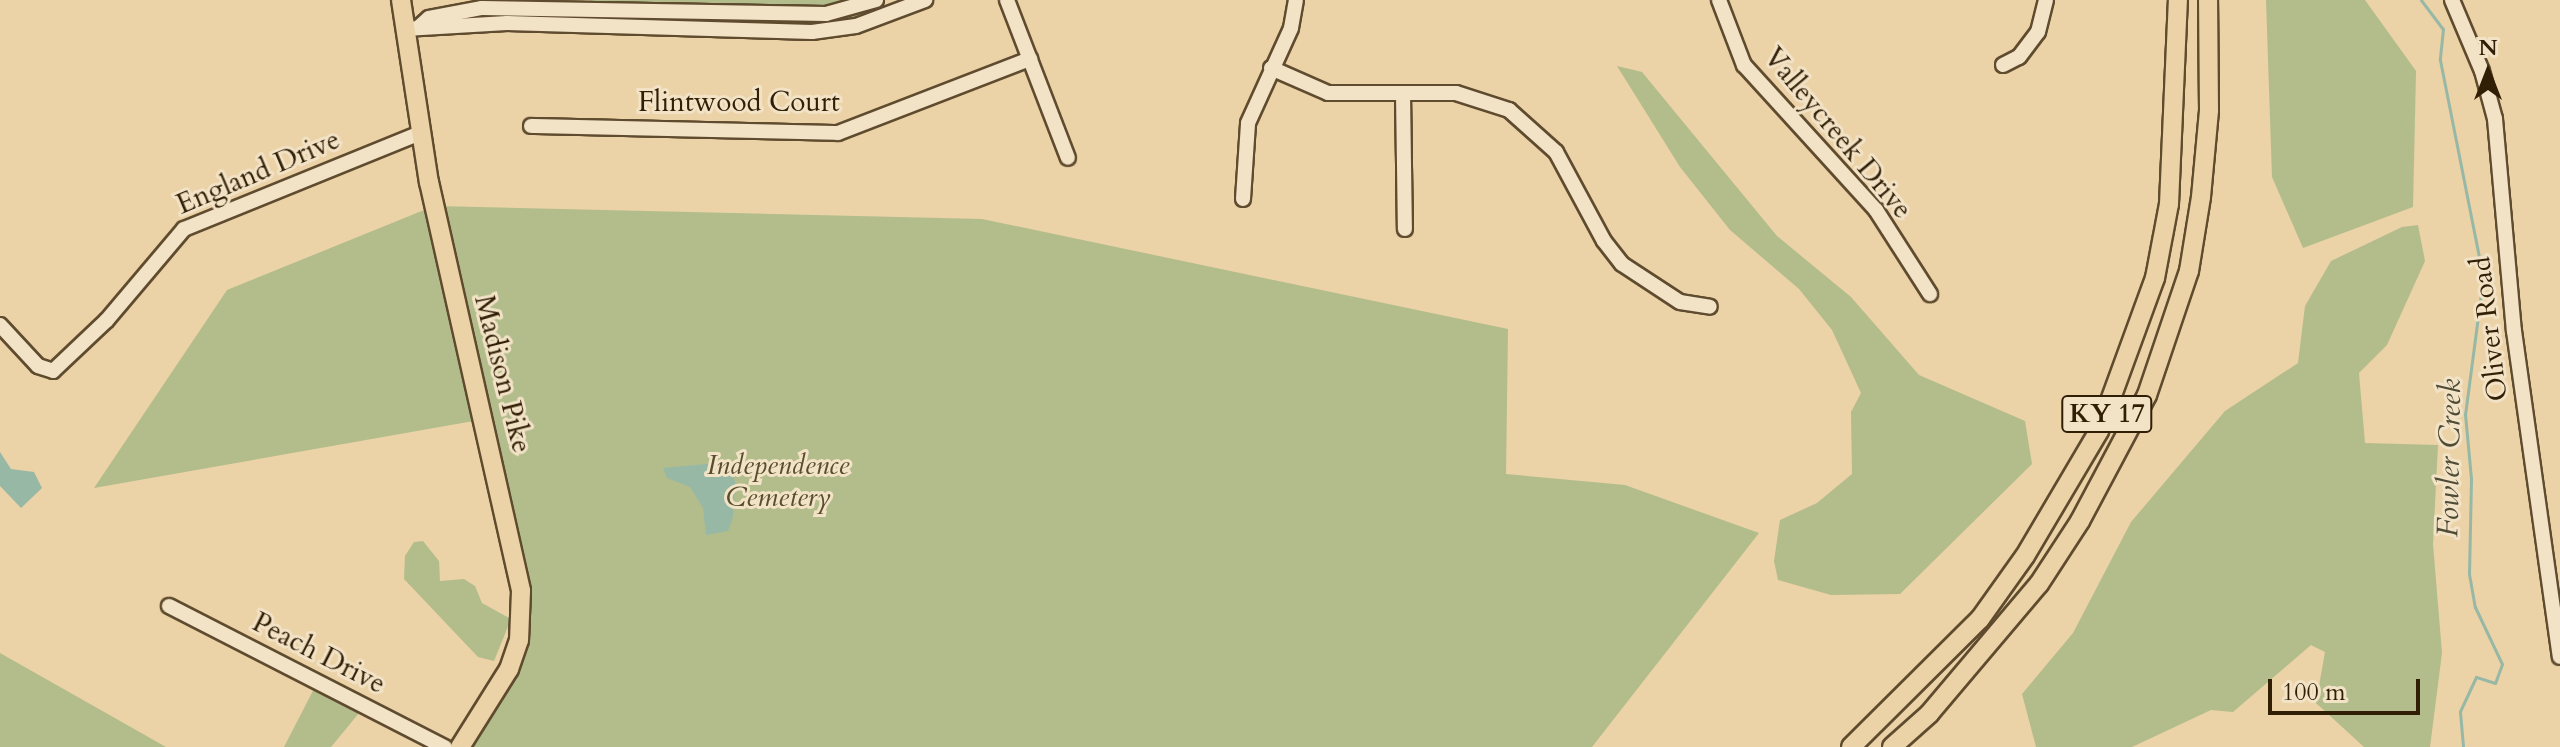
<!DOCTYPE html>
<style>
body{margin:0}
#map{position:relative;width:2560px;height:747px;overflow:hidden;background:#ebd2a7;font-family:Cardo,serif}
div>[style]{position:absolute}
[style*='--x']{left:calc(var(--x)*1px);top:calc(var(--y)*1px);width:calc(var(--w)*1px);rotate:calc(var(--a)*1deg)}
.green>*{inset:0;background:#b2bd8b}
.water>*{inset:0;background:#98b8a6}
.stream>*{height:3px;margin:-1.5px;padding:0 1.5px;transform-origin:1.5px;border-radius:1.5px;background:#98b8a6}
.roads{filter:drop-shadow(2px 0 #5f4b2e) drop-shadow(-2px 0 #5f4b2e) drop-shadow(0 2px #5f4b2e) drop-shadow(0 -2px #5f4b2e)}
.minor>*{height:14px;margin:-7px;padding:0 7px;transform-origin:7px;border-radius:7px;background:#f2e2c6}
.major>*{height:18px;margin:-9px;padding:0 9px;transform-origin:9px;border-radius:9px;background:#ebd2a7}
span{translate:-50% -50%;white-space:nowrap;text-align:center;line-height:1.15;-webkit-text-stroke:6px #f2e2c6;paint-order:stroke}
.shield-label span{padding:2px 6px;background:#f2e2c6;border:2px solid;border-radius:6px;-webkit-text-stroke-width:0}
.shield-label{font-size:26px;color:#301e05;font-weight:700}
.street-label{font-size:28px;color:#301e05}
.park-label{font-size:28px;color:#574e2d;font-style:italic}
.water-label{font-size:30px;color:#4f4c35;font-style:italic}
.north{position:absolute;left:2448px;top:32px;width:80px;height:80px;-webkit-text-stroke:6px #f2e2c6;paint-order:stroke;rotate:0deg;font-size:22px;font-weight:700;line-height:32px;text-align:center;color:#301e05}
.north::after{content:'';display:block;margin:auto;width:28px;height:36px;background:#301e05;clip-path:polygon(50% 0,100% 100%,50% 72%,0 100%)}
.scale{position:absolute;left:2268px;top:679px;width:152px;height:36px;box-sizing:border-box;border:4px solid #301e05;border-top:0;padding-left:10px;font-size:24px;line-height:28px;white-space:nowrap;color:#301e05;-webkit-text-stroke:6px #f2e2c6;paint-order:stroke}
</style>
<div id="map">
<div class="green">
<i style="clip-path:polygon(589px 0,876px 0,854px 8px,590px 9px)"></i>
<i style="clip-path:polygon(2266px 0,2365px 0,2416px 71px,2413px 207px,2303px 248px,2272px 177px)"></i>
<i style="clip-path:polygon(863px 10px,864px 18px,810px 26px,527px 17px)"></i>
<i style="clip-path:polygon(1617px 66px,1642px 72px,1777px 236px,1851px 297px,1919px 375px,2025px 421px,2032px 464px,1900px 594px,1831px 595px,1778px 580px,1774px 561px,1780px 520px,1817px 503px,1852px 474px,1851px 412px,1861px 393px,1832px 330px,1799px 289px,1730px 230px,1680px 167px)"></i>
<i style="clip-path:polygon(434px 206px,982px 219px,1508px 329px,1506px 474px,1625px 485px,1759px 533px,1592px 747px,460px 747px,476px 725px,522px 621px,485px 419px,94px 488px,227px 290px)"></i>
<i style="clip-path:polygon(2418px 225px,2425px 261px,2387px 345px,2359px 373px,2365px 443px,2438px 445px,2433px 544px,2442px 653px,2430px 747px,2364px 747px,2316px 703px,2325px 652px,2311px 645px,2233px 712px,2211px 710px,2132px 747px,2036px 747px,2022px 694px,2073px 633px,2131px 522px,2225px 411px,2298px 363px,2305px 306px,2331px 261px,2402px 227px)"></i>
<i style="clip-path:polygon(423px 541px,439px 561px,440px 581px,464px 579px,475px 586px,482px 603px,511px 619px,494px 661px,478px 657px,404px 579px,405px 556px,414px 542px)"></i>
<i style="clip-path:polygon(0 653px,166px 747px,0 747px)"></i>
<i style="clip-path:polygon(318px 681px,364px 707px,331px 747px,284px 747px)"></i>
</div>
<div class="water">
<i style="clip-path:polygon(0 452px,11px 469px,34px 472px,42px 488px,21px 508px,0 486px)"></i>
<i style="clip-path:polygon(728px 462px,735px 482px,733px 517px,728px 531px,706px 535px,703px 508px,690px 487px,667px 478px,663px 468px)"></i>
</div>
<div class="stream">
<i style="--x:2421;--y:0;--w:36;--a:53"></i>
<i style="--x:2443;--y:29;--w:31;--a:96"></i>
<i style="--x:2440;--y:60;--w:222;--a:78.8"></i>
<i style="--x:2483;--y:278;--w:137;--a:97.5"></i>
<i style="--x:2465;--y:414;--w:65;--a:84.7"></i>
<i style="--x:2471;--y:479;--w:95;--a:91.2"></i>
<i style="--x:2469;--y:574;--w:34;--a:80"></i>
<i style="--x:2475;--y:607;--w:63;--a:64.7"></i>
<i style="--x:2502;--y:664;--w:20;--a:110"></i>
<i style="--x:2495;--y:683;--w:20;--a:-162"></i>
<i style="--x:2476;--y:677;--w:38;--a:115"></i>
<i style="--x:2460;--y:712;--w:35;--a:85"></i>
</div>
<div class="roads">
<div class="minor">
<i style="--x:1007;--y:0;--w:169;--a:68.9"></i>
<i style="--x:1719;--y:0;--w:70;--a:69"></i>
<i style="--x:1744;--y:65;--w:196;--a:47.7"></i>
<i style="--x:1876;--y:210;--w:100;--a:57.3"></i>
<i style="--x:2452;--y:0;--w:77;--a:67.1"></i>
<i style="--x:2482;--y:71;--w:50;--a:74.8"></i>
<i style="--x:2495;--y:119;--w:213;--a:84.9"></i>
<i style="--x:2514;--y:331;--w:329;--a:82"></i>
<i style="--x:420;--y:26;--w:12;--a:-42"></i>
<i style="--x:429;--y:18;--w:54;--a:-10.7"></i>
<i style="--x:482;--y:8;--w:344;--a:1"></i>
<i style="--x:826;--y:14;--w:52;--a:-15.6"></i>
<i style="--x:405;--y:29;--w:102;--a:-3.4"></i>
<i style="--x:507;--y:23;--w:305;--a:1.7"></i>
<i style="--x:812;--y:32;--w:44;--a:-7.8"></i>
<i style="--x:856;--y:26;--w:74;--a:-20.6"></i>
<i style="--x:2003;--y:65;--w:18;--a:-27"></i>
<i style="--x:2019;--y:57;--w:31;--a:-53"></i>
<i style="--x:2038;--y:32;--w:33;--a:-76"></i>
<i style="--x:1271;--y:68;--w:62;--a:23.7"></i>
<i style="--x:1328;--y:93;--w:128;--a:0"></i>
<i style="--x:1456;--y:93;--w:56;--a:17.8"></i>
<i style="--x:1509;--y:110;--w:63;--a:41.8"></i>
<i style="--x:1556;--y:152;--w:101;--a:61.7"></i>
<i style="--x:1604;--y:241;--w:29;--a:52"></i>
<i style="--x:1622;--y:264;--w:69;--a:33.2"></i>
<i style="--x:1680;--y:302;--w:30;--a:9"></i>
<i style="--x:1403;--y:93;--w:136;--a:89.2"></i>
<i style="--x:531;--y:126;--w:307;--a:1.3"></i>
<i style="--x:838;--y:133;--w:206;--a:-21.1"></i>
<i style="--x:1243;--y:199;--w:76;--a:-86.2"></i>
<i style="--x:1248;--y:123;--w:104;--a:-65.6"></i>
<i style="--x:1291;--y:28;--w:28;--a:-80"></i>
<i style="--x:0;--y:325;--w:56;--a:47.2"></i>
<i style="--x:38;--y:366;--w:16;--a:18"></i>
<i style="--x:53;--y:371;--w:74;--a:-43.4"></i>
<i style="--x:107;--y:320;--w:119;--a:-49.8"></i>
<i style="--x:184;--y:229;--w:256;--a:-22.1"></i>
<i style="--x:169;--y:606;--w:310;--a:27.1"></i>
</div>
<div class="major">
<i style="--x:401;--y:0;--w:184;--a:81.3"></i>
<i style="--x:429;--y:182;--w:419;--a:77.3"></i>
<i style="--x:521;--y:591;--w:49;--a:92.3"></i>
<i style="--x:519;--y:640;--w:31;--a:109"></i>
<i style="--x:509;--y:669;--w:92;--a:122.1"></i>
<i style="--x:1851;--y:747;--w:182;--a:-44.8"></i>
<i style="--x:1980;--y:619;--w:77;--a:-54.5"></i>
<i style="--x:2025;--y:556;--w:145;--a:-59.4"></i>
<i style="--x:2099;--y:431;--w:163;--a:-69.9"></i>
<i style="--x:2155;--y:278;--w:75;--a:-79.3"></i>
<i style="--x:2169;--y:204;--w:204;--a:-87.5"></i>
<i style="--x:1892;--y:747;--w:50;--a:-41.7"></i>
<i style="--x:1929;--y:714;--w:170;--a:-49.8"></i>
<i style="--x:2039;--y:584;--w:75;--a:-56.9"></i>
<i style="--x:2080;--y:521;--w:143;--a:-62"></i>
<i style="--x:2147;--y:395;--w:131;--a:-71.3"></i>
<i style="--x:2189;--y:271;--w:75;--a:-80.8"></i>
<i style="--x:2201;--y:197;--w:87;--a:-84.7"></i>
<i style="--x:2209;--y:110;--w:110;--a:-90.5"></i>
</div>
</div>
<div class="shield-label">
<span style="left:2107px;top:414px">KY 17</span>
</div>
<div class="street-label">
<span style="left:739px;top:102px">Flintwood Court</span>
<span style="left:1838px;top:133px;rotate:50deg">Valleycreek Drive</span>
<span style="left:258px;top:172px;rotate:-23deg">England Drive</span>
<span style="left:2489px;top:329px;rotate:-97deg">Oliver Road</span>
<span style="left:503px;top:374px;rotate:76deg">Madison Pike</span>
<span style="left:319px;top:653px;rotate:27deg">Peach Drive</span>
</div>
<div class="park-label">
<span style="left:778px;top:481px">Independence<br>Cemetery</span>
</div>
<div class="water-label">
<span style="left:2450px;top:458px;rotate:-89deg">Fowler Creek</span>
</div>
<div class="north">N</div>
<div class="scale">100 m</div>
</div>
